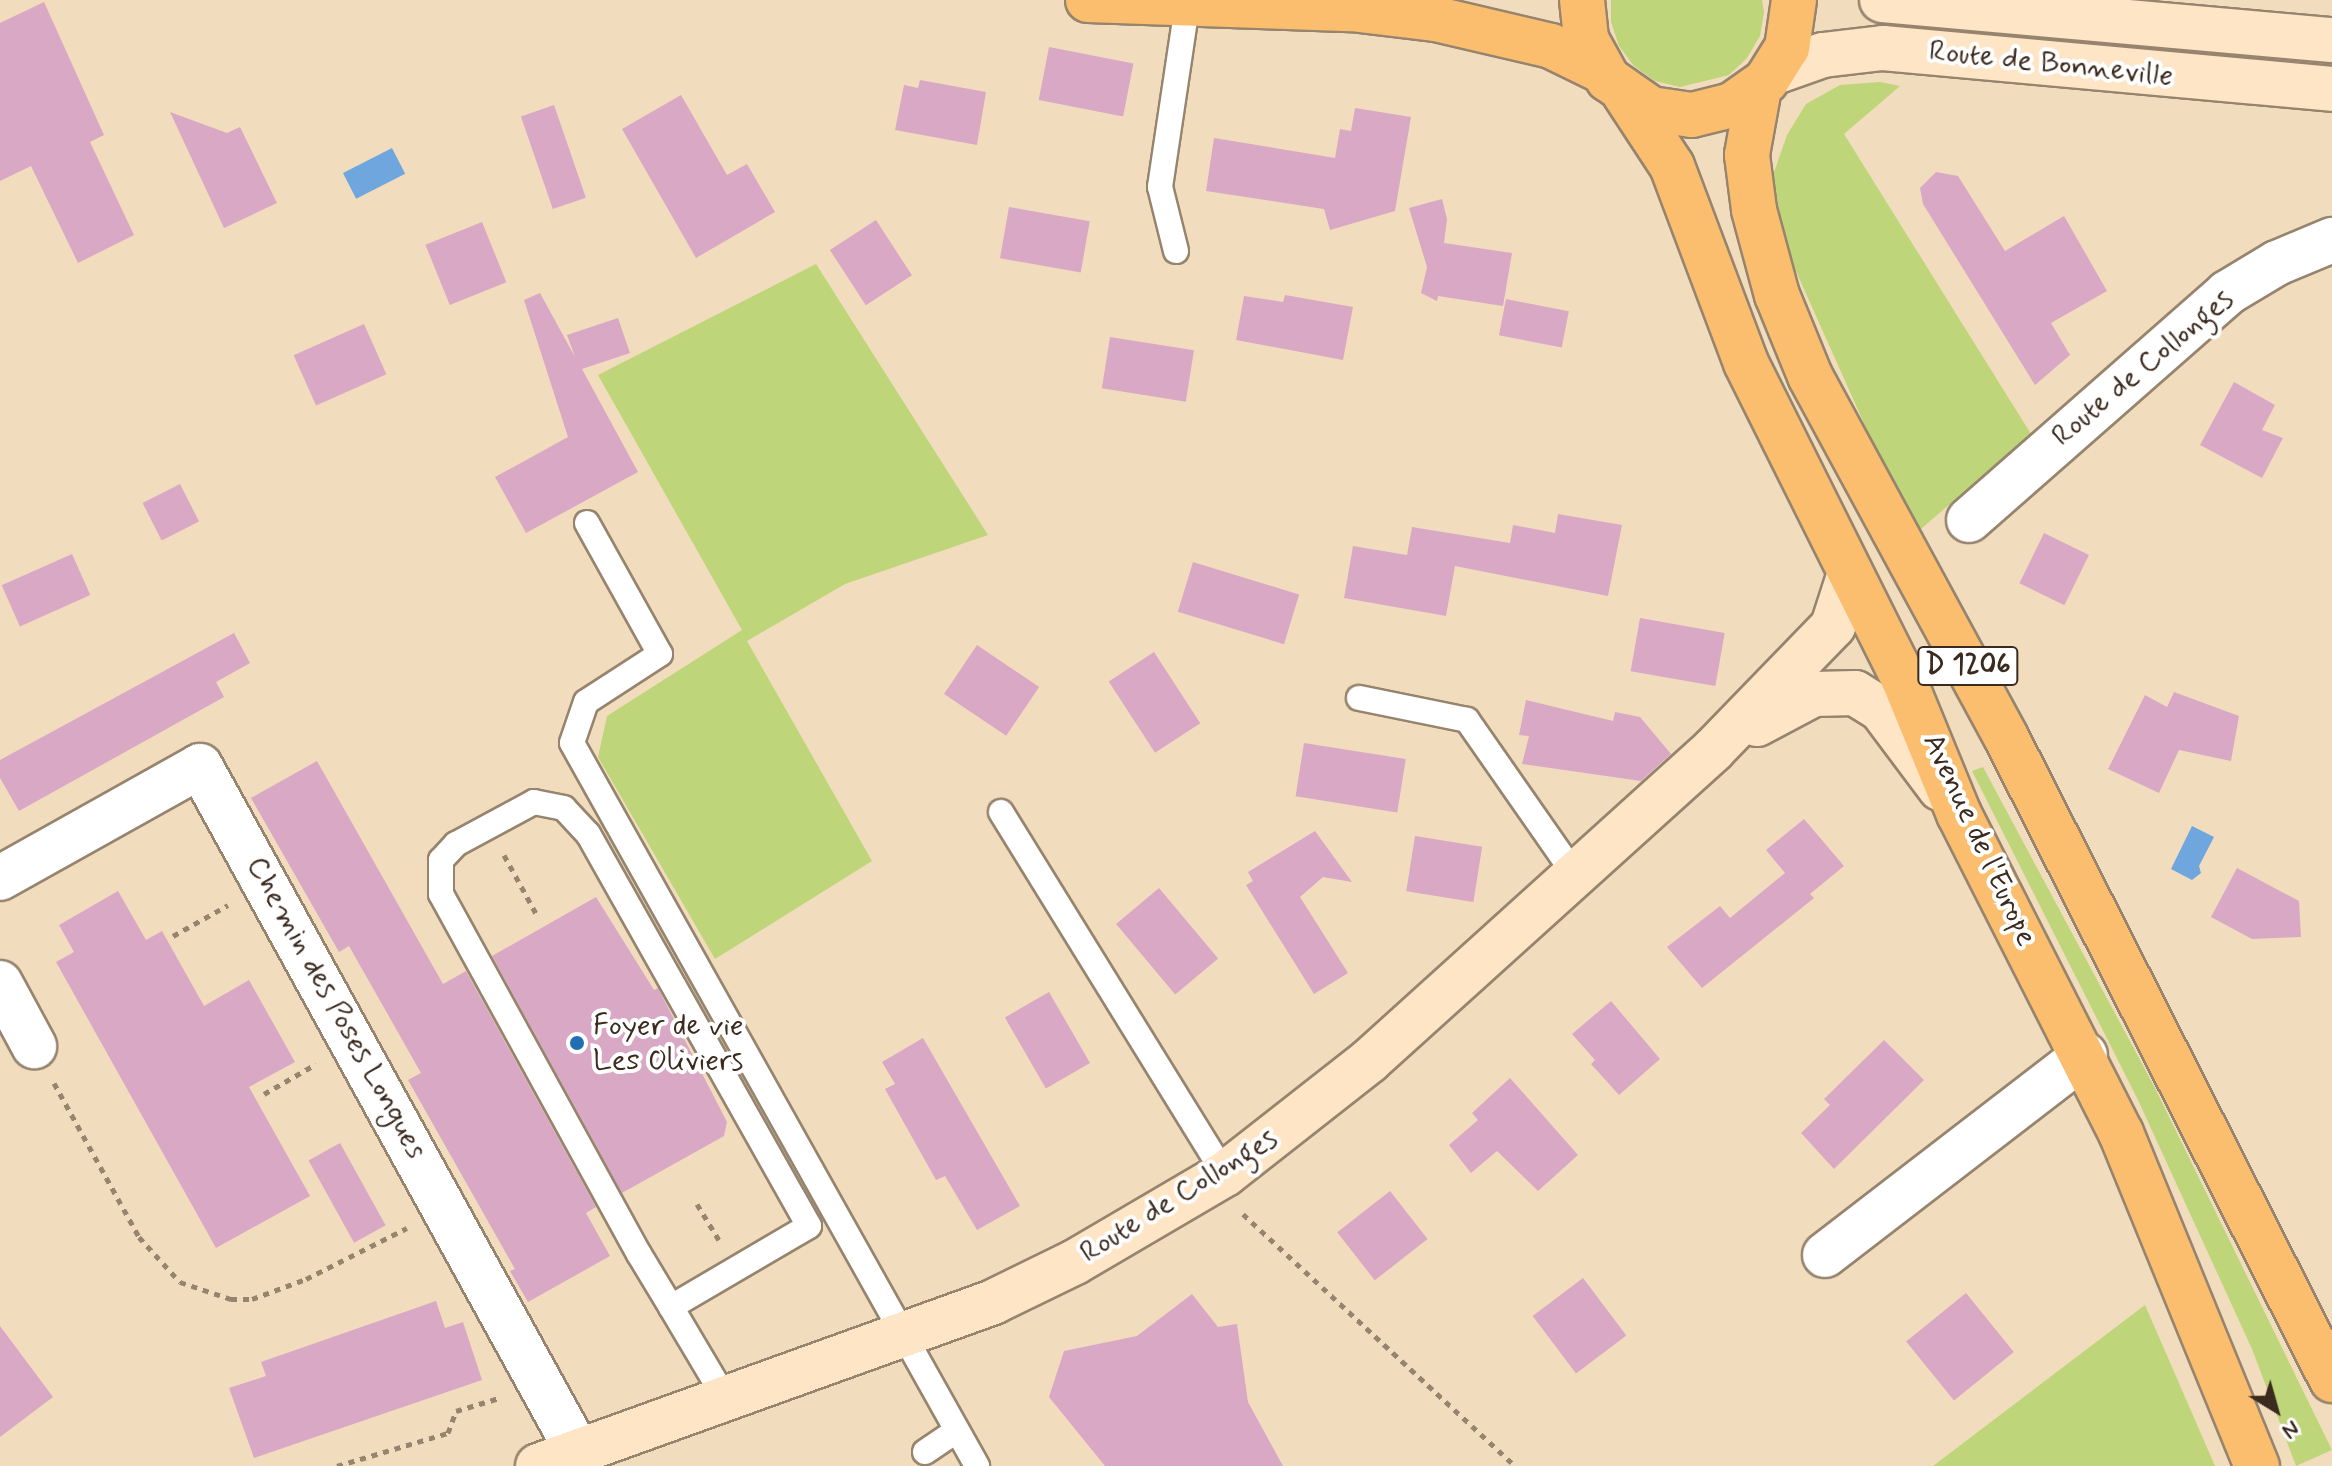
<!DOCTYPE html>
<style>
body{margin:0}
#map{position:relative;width:2332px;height:1466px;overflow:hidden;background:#f1ddbd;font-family:Mynerve,sans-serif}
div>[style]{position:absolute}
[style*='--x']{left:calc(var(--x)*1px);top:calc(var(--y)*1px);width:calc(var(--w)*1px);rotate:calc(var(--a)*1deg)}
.green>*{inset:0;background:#bed579}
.water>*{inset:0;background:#6fa6dd;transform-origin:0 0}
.building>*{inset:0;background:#d9a8c5;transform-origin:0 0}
.path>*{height:5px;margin-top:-2.5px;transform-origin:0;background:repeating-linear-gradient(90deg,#96846e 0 6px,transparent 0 12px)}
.roads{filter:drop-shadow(2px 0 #96846e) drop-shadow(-2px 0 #96846e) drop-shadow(0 2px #96846e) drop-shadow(0 -2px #96846e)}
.lane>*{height:24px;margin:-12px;padding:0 12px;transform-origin:12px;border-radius:12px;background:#fff}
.street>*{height:44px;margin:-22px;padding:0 22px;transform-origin:22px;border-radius:22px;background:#fff}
.secondary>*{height:44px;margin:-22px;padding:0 22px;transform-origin:22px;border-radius:22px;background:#fde5c5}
.primary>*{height:44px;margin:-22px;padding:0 22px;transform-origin:22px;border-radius:22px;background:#fbbe6e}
.dots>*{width:22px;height:22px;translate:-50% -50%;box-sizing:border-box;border:4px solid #fff;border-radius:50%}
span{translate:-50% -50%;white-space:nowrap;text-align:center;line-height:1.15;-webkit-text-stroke:8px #fff;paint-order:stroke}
.shield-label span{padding:2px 6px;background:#fff;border:2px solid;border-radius:6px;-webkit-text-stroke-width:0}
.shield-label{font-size:28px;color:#3b2a1e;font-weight:700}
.street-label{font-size:30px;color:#3b2a1e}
.poi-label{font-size:30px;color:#3b2a1e}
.left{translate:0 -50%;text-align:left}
.north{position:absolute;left:2236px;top:1370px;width:80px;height:80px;-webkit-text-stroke:6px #fff;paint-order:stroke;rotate:143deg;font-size:22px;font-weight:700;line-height:32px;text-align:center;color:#3b2a1e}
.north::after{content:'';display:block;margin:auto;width:28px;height:36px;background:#3b2a1e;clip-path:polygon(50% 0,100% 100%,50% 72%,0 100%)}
</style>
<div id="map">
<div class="green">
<i style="clip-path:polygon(1611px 0,1762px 0,1764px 12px,1760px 36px,1747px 58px,1729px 75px,1680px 87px,1655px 81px,1634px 66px,1619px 46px,1611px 22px)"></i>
<i style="clip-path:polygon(1880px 82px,1900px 86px,1844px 134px,2031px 434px,1914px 535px,1786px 249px,1772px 178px,1787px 135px,1806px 104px,1840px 85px)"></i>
<i style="clip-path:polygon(816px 264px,988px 535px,845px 584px,747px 641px,872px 861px,715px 959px,598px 757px,607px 716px,742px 630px,598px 375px)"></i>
<i style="clip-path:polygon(1983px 767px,2155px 1088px,2332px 1450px,2296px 1466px,2252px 1349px,2138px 1100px,1972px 771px)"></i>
<i style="clip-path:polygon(2145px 1305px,2215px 1466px,1933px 1466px)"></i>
</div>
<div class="water">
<i style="left:392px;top:148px;width:29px;height:55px;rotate:63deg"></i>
<i style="clip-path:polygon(2192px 826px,2214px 837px,2199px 866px,2201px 873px,2192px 880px,2171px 869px)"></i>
</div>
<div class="building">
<i style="clip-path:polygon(44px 2px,104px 135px,90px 142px,134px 235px,78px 263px,31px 166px,0 181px,0 23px)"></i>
<i style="left:1049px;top:47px;width:86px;height:54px;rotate:11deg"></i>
<i style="clip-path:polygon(920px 80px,986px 92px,977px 145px,895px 130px,904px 85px,918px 88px)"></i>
<i style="clip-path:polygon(681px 95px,727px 175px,747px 164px,775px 212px,696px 258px,622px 129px)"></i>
<i style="left:554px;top:105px;width:98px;height:35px;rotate:71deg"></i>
<i style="clip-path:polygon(1355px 108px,1411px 117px,1395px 211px,1330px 230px,1324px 209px,1206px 191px,1214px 138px,1335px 158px,1340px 129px,1351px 131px)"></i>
<i style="clip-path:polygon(170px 112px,227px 133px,240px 127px,277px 203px,224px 228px)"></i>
<i style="clip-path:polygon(1936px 172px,1958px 176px,2005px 251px,2064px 216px,2107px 291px,2051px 323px,2070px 355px,2035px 385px,1923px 204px,1920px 188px)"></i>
<i style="clip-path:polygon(1442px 199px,1447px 219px,1444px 243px,1512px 253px,1503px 306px,1438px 296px,1437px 301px,1421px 293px,1427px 267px,1409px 208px)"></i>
<i style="left:1009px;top:207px;width:82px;height:52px;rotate:10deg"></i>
<i style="left:876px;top:220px;width:66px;height:55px;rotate:57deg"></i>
<i style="left:482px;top:222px;width:65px;height:61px;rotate:68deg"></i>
<i style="clip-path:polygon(540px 293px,575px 357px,567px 335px,618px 318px,630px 353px,582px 369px,638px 472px,526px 533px,495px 477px,568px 437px,524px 300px)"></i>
<i style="clip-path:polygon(1285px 295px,1353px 307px,1343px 360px,1236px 340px,1244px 296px,1283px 302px)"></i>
<i style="left:1506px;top:299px;width:64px;height:37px;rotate:11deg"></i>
<i style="left:364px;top:324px;width:55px;height:77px;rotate:66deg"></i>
<i style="left:1110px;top:337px;width:85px;height:52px;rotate:9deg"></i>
<i style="clip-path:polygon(2234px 382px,2275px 405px,2262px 430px,2283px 438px,2262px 478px,2200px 445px)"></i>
<i style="left:180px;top:484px;width:42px;height:42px;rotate:63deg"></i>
<i style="clip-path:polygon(1558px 514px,1622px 525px,1608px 596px,1455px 566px,1446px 616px,1344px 598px,1353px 546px,1407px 555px,1412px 527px,1510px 543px,1513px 525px,1555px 533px)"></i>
<i style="left:2044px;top:533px;width:50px;height:56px;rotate:26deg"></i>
<i style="left:72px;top:554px;width:45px;height:77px;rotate:66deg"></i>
<i style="left:1193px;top:562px;width:111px;height:52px;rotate:17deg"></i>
<i style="left:1640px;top:618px;width:86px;height:54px;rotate:10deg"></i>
<i style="clip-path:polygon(234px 633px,250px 663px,216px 682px,224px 697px,19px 811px,0 778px,0 760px)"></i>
<i style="left:977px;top:645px;width:75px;height:59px;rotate:34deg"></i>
<i style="left:1154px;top:652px;width:85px;height:54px;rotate:57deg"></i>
<i style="clip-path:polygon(2174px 692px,2239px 716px,2231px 761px,2179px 750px,2159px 793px,2108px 769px,2145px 695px,2167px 707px)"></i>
<i style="clip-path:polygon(1526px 700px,1613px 721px,1615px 712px,1640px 717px,1671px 754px,1641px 781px,1522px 764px,1529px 736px,1519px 735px)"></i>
<i style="left:1304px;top:743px;width:103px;height:54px;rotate:9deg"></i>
<i style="clip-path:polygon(317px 761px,443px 984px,466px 971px,596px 1207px,586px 1213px,610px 1256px,528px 1302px,510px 1271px,515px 1269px,408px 1080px,421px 1073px,349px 946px,339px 952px,251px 798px)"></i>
<i style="clip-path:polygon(1804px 819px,1844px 866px,1810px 894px,1814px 898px,1702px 988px,1667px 947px,1720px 906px,1730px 918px,1785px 873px,1766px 850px)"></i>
<i style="clip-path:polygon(1315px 831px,1352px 882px,1323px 877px,1300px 897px,1348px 973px,1314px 994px,1246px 885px,1253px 881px,1248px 872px)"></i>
<i style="left:1415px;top:836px;width:68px;height:56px;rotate:9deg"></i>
<i style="clip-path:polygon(2237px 868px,2299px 901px,2301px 937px,2252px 939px,2211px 917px)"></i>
<i style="left:1159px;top:888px;width:92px;height:56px;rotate:50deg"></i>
<i style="clip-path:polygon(118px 891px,146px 940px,162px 931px,204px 1006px,249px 980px,295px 1062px,249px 1087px,310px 1196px,216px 1248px,56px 962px,74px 952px,59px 925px)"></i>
<i style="clip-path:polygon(596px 897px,654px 990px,658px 988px,727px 1122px,724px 1136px,622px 1193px,492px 956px)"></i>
<i style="left:1049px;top:992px;width:82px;height:51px;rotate:60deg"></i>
<i style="clip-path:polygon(1611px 1001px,1660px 1059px,1619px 1095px,1591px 1064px,1595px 1060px,1572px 1034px)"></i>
<i style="clip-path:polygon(923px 1038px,1020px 1206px,977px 1230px,945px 1176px,936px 1180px,885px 1089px,895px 1084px,882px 1062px)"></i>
<i style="clip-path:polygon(1884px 1040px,1924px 1080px,1834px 1169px,1801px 1133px,1830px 1105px,1824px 1099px)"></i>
<i style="clip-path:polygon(1510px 1078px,1578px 1155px,1538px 1191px,1497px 1151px,1471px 1173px,1449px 1145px,1478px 1120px,1472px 1113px)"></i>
<i style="left:340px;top:1143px;width:94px;height:36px;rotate:61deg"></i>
<i style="left:1390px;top:1191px;width:61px;height:67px;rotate:52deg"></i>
<i style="left:1583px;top:1278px;width:72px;height:63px;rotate:53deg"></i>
<i style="left:1966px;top:1293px;width:76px;height:77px;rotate:51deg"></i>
<i style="clip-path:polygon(1192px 1294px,1218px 1327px,1237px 1324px,1248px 1402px,1283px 1466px,1105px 1466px,1049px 1397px,1064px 1351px,1137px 1336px)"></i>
<i style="clip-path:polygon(436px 1301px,445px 1328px,463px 1322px,482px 1380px,254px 1458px,229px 1388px,266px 1376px,261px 1362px)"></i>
<i style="clip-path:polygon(0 1326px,53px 1397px,0 1437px)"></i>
</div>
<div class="path">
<i style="--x:504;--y:855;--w:71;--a:61.3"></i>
<i style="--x:173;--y:936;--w:63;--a:-29.4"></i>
<i style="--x:54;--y:1083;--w:176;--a:61.1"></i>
<i style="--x:139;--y:1237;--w:61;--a:47.7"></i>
<i style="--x:180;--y:1282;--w:54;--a:18.4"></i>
<i style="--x:231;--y:1299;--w:21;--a:0"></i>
<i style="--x:252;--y:1299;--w:58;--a:-20.3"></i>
<i style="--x:306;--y:1279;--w:113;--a:-26.8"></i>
<i style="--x:264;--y:1094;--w:60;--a:-30"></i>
<i style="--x:697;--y:1204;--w:42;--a:58.6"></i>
<i style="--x:1243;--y:1214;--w:371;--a:42.8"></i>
<i style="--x:337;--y:1466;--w:116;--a:-16.6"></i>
<i style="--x:448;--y:1433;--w:23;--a:-70"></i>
<i style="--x:456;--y:1411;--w:45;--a:-16.8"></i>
</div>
<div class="roads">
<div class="lane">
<i style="--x:1176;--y:251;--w:66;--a:-104"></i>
<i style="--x:1160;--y:187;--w:183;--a:-81.5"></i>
<i style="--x:587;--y:523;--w:150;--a:60.9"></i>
<i style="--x:660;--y:654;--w:88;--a:147"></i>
<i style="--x:586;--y:702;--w:43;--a:108.9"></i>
<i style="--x:572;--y:743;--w:829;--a:60.74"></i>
<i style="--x:1359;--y:698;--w:110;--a:11.5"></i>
<i style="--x:1467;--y:720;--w:189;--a:55.1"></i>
<i style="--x:1001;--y:812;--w:426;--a:58.3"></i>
<i style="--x:671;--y:1307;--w:160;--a:-30.4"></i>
<i style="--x:809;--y:1226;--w:450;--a:-119.4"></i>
<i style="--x:588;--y:834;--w:35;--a:-133"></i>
<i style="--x:564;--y:808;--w:31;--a:-169"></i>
<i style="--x:534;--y:802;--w:89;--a:151.7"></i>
<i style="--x:456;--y:844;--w:22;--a:133"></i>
<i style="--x:441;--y:860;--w:34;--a:90"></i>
<i style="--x:441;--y:894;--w:411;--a:61.2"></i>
<i style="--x:639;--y:1254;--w:62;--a:58.9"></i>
<i style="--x:671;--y:1307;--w:106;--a:59.3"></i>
<i style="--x:925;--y:1452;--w:37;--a:-34"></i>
</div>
<div class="street">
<i style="--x:1969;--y:520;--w:344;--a:-41.3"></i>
<i style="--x:2227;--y:293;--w:58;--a:-31"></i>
<i style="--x:2277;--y:263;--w:60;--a:-22.7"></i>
<i style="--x:0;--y:878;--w:229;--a:-29.2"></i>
<i style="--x:200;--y:766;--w:783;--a:61.14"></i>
<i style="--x:0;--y:983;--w:72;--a:61.6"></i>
<i style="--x:1825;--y:1255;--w:328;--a:-37.6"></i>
</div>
<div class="secondary">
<i style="--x:1882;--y:0;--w:452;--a:5.1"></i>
<i style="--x:1772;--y:73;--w:54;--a:-19.4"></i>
<i style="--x:1823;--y:55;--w:60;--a:-6.7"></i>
<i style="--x:1883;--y:48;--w:451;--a:5.2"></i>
<i style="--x:1757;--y:724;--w:64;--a:-27.8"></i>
<i style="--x:1814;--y:694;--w:41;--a:-1.4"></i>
<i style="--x:1855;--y:693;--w:31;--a:32"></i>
<i style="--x:1881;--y:709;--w:99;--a:53.2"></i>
<i style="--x:538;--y:1466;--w:484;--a:-19.8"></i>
<i style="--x:993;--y:1302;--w:91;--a:-26"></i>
<i style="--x:1075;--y:1262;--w:174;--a:-30.4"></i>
<i style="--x:1225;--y:1174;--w:183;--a:-38.1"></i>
<i style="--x:1369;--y:1061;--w:464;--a:-42.1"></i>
<i style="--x:1713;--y:750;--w:173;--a:-45.9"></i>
<i style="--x:1833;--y:626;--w:56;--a:-72.2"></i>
</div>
<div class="primary">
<i style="--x:1088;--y:0;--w:263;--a:2"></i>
<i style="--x:1351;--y:9;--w:86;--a:6.7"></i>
<i style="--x:1436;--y:19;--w:118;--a:13.2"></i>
<i style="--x:1551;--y:46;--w:57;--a:26.1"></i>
<i style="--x:1582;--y:0;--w:39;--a:84"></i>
<i style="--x:1586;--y:39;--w:46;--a:61.2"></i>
<i style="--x:1608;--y:79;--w:52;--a:34.9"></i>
<i style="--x:1651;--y:109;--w:41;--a:8.3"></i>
<i style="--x:1692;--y:115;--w:41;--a:-14"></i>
<i style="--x:1732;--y:105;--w:42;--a:-35.2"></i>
<i style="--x:1766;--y:81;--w:39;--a:-58"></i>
<i style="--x:1787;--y:48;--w:49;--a:-81.7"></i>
<i style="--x:1759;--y:88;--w:68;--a:100.2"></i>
<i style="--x:1747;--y:155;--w:55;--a:82.7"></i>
<i style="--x:1754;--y:210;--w:88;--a:74.9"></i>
<i style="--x:1777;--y:295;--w:87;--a:67.8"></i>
<i style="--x:1810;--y:376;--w:411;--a:61.5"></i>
<i style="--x:2006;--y:737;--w:721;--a:63.12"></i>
<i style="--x:1624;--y:93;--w:87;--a:56.7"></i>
<i style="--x:1672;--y:166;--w:210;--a:69.4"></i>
<i style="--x:1746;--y:363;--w:354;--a:63.5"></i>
<i style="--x:1904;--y:680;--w:145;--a:67.7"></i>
<i style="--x:1959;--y:814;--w:358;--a:63.1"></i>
<i style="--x:2121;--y:1133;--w:360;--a:67.8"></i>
</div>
</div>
<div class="dots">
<i style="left:577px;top:1043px;background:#1f6fb2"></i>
</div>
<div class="shield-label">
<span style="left:1968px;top:666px">D 1206</span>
</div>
<div class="street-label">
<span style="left:2051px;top:64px;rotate:6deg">Route de Bonneville</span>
<span style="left:2143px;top:368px;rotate:-40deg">Route de Collonges</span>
<span style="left:1979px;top:840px;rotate:65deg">Avenue de l'Europe</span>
<span style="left:336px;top:1008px;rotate:61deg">Chemin des Poses Longues</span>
<span style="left:1179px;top:1196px;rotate:-32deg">Route de Collonges</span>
</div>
<div class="poi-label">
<span class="left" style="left:593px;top:1043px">Foyer de vie<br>Les Oliviers</span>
</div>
<div class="north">N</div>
</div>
